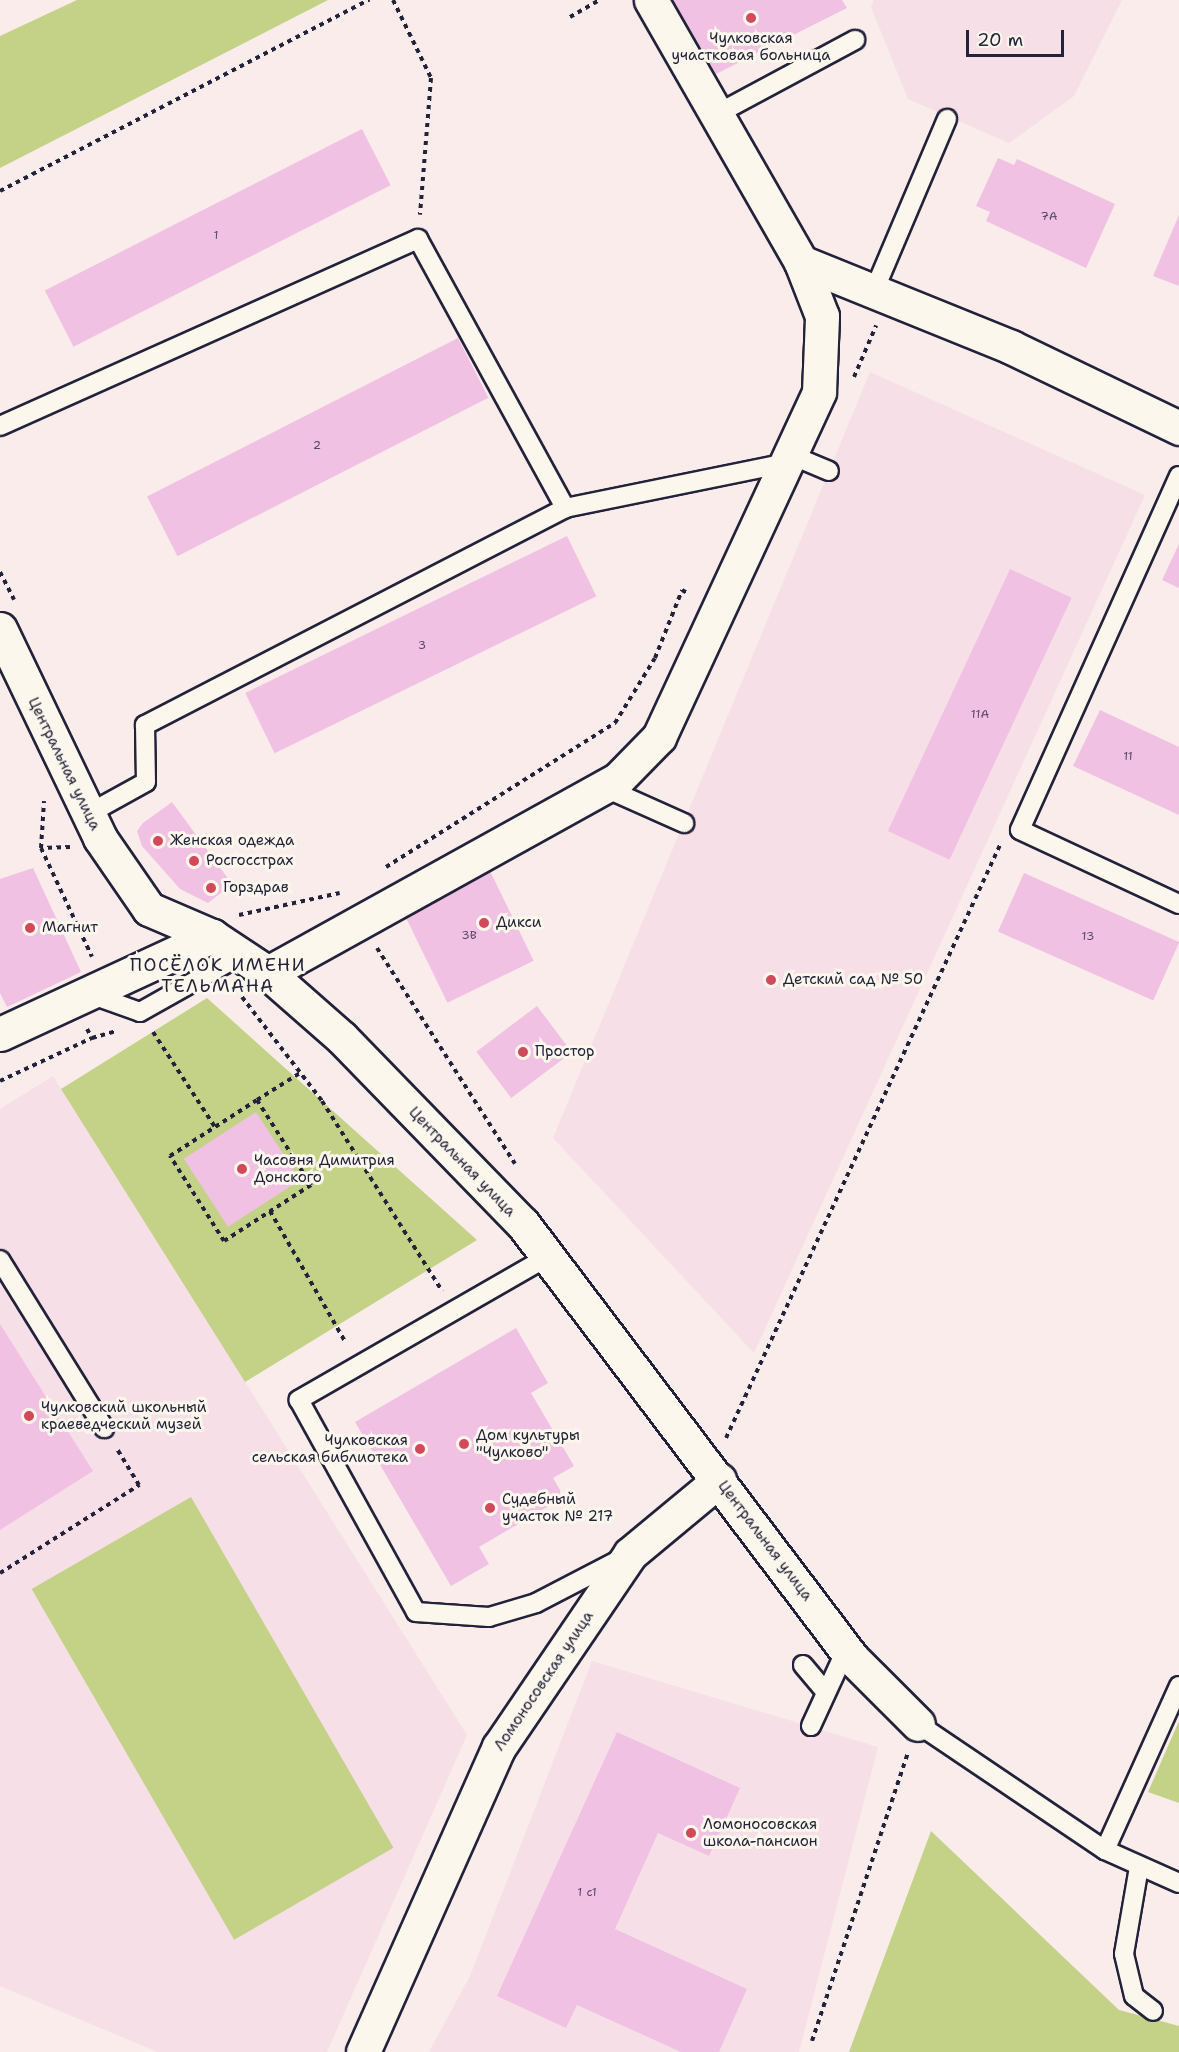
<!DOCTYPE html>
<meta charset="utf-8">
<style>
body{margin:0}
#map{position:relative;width:1179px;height:2052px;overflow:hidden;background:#f9ecea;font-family:"Shantell Sans",sans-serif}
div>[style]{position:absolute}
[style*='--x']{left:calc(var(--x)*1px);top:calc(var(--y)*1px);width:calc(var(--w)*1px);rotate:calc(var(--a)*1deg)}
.built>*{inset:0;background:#f7dfe8}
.green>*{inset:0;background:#c3d286;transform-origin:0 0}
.building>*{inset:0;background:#f1c1e3;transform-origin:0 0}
.path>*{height:4px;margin-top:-2px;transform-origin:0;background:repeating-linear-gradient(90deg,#22223b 0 4.5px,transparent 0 9px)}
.roads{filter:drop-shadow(2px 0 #22223b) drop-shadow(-2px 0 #22223b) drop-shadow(0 2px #22223b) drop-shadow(0 -2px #22223b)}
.lane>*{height:18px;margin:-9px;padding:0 9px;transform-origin:9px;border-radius:9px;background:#fbf7ec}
.street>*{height:33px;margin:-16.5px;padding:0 16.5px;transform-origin:16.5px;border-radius:16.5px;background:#fbf7ec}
.dots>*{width:16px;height:16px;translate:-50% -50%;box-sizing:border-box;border:3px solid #fbf7ec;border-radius:50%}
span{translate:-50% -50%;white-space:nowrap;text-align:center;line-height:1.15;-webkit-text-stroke:6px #fbf7ec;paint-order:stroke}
.number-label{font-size:12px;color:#564a65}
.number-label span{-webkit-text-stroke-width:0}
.poi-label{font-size:15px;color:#22223b}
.left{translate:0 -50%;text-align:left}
.right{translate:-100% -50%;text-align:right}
.street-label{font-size:15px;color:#22223b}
.quarter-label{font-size:18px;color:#22223b;letter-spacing:1.5px}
.scale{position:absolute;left:966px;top:30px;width:98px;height:27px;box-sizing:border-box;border:3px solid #22223b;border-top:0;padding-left:8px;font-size:18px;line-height:21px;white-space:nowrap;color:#22223b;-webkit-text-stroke:4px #fbf7ec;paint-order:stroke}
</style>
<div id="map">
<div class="built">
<i style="clip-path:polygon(874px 0,1122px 0,1074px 96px,1009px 143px,908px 99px,871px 7px)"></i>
<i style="clip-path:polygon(870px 372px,1145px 495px,754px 1353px,553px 1138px)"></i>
<i style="clip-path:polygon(53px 1076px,467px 1735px,327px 2052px,158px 2052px,0 1986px,0 1109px)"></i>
<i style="clip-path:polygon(592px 1661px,878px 1747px,799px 2052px,429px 2052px,470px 1976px)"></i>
</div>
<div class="green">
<i style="clip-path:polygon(77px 0,328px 0,0 168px,0 36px)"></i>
<i style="clip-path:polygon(207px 998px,477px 1240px,245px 1382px,61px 1089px)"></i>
<i style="left:191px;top:1497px;width:405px;height:184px;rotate:60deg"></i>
<i style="clip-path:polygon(1179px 1721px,1179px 1803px,1148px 1792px)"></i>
<i style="clip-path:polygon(931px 1831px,1119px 2010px,1179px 2026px,1179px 2052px,849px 2052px)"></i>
</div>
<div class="building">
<i style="clip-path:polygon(673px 0,842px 0,847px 8px,716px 74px)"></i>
<i style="left:362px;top:129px;width:63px;height:356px;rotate:63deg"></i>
<i style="clip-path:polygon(998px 158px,1014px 165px,1017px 159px,1115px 204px,1086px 268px,986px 221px,990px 212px,976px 206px)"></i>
<i style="clip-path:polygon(1179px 215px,1179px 286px,1153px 276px)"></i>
<i style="left:458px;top:338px;width:67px;height:349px;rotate:63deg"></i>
<i style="left:567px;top:536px;width:67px;height:358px;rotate:64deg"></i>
<i style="clip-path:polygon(1179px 544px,1179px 588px,1162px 580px)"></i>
<i style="left:1010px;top:569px;width:68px;height:289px;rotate:25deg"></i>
<i style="clip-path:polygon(1100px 710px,1179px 747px,1179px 815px,1073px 766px)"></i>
<i style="clip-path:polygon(172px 802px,232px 884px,208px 903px,180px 889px,142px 846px,137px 831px,143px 823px)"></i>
<i style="clip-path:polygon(33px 868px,81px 972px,7px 1007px,0 993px,0 879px)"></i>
<i style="left:489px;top:869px;width:102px;height:96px;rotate:64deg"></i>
<i style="left:1024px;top:873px;width:170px;height:64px;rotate:24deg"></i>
<i style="left:537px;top:1006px;width:58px;height:76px;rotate:53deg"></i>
<i style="left:256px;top:1112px;width:81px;height:86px;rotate:57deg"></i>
<i style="clip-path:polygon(0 1324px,93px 1471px,0 1530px)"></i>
<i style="clip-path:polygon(516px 1328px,548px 1383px,531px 1393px,574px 1466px,553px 1478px,564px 1497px,479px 1547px,489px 1564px,451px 1586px,355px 1422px)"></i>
<i style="clip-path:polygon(617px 1732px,740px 1788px,709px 1856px,658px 1833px,615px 1929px,747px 1989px,719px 2052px,681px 2052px,577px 2005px,566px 2028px,497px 1996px)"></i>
</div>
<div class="path">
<i style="--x:393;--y:0;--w:87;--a:64"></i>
<i style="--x:431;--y:78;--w:137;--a:94.6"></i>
<i style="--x:570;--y:17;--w:34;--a:-30"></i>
<i style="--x:0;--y:191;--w:416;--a:-27.4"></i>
<i style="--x:854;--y:377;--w:56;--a:-66.7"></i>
<i style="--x:0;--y:572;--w:31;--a:63"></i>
<i style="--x:70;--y:847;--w:29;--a:178"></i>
<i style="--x:41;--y:848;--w:120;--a:64.9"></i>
<i style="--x:41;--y:848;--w:47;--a:-86.3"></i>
<i style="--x:386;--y:867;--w:271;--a:-32.2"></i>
<i style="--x:615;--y:723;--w:76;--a:-58.4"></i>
<i style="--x:655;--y:658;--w:73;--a:-68.3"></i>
<i style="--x:682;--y:590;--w:8;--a:30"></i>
<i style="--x:239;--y:915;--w:103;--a:-12.3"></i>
<i style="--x:377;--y:948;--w:256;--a:57.4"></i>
<i style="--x:242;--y:997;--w:131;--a:52.4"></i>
<i style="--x:322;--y:1101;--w:225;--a:57.7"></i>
<i style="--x:87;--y:1029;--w:10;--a:61"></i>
<i style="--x:92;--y:1038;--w:25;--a:-16"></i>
<i style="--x:153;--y:1032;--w:113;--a:56.9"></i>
<i style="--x:0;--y:1081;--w:102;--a:-25.1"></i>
<i style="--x:257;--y:1100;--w:101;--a:57.6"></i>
<i style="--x:311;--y:1185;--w:103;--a:147.2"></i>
<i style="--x:224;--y:1241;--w:101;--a:-122.4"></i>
<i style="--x:170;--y:1156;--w:103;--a:-32.8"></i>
<i style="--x:257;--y:1100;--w:51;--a:-32.1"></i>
<i style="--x:270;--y:1211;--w:152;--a:60.1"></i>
<i style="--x:726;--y:1438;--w:653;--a:-65.2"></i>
<i style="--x:0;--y:1573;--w:165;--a:-32.3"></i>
<i style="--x:139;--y:1485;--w:42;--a:-121.4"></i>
<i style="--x:812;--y:2041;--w:304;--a:-71.6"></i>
</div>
<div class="roads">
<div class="lane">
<i style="--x:717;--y:114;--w:157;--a:-28.2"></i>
<i style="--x:874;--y:291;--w:187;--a:-67"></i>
<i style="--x:0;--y:426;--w:458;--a:-24.1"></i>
<i style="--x:418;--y:239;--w:307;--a:61.3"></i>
<i style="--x:565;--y:508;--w:227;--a:-11.5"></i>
<i style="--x:791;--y:455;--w:41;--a:22.8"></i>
<i style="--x:1179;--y:476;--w:388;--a:114.2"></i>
<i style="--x:1020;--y:830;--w:175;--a:25"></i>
<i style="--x:603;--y:787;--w:89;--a:24"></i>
<i style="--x:88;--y:814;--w:66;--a:-28.9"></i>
<i style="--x:146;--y:782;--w:57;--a:-91"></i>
<i style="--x:145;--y:725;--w:473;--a:-27.3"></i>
<i style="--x:87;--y:993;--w:56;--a:19.7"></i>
<i style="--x:140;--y:1012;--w:116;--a:-29.4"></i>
<i style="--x:549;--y:1256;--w:289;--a:150.1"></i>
<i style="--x:299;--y:1400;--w:242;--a:61.1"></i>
<i style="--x:416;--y:1612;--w:73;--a:3.9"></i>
<i style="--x:489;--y:1617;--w:49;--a:-16.6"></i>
<i style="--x:536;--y:1603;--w:96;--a:-27.4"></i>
<i style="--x:0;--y:1260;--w:198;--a:58.2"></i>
<i style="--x:803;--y:1665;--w:35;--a:50"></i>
<i style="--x:918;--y:1724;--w:225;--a:34"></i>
<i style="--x:1105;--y:1850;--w:81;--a:24"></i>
<i style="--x:811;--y:1726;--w:84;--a:-65.3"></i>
<i style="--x:1105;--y:1850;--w:180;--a:-65.7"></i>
<i style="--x:1139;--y:1867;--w:88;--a:99.8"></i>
<i style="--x:1124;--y:1954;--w:43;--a:76.6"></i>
<i style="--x:1134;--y:1996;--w:24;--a:38"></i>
</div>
<div class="street">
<i style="--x:801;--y:262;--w:227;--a:22"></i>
<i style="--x:1011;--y:347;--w:187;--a:25.7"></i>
<i style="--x:0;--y:629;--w:232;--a:64.4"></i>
<i style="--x:100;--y:838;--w:86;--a:55.4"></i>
<i style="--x:149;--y:909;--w:69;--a:23.2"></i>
<i style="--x:212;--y:936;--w:67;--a:33.5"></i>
<i style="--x:268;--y:973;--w:98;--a:41.3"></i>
<i style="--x:342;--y:1038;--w:260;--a:45.8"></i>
<i style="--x:523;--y:1224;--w:545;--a:52.84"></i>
<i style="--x:852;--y:1658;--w:93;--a:45"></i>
<i style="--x:268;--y:973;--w:400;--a:-29"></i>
<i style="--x:618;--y:779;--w:59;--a:-45.7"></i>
<i style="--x:659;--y:737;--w:380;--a:-65.1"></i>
<i style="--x:819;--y:392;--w:76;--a:-87.7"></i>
<i style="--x:822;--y:316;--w:58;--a:-111.3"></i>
<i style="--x:801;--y:262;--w:302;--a:-119.8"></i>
<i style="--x:0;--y:1034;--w:234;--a:-24.8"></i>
<i style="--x:363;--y:2052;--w:334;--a:-66"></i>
<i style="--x:499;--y:1747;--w:233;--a:-55.8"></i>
<i style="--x:630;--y:1554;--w:116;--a:-39.7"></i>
</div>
</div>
<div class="dots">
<i style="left:751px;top:18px;background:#d1495b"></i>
<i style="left:158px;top:841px;background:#d1495b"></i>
<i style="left:194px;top:861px;background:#d1495b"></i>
<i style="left:211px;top:888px;background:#d1495b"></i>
<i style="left:484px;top:923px;background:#d1495b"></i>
<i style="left:30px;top:928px;background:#d1495b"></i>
<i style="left:771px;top:980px;background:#d1495b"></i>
<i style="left:523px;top:1052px;background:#d1495b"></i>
<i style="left:242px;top:1169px;background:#d1495b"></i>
<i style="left:29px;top:1416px;background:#d1495b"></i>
<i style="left:464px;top:1444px;background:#d1495b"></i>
<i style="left:420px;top:1449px;background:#d1495b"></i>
<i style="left:490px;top:1508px;background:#d1495b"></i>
<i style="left:691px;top:1833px;background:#d1495b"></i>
</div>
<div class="number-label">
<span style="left:1049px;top:217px">7А</span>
<span style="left:216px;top:236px">1</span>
<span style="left:317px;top:446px">2</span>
<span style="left:422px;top:646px">3</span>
<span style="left:980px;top:715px">11А</span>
<span style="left:1128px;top:757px">11</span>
<span style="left:469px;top:936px">3В</span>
<span style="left:1088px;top:937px">13</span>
<span style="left:587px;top:1893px">1 с1</span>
</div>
<div class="poi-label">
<span style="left:751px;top:47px">Чулковская<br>участковая больница</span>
<span class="left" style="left:170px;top:841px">Женская одежда</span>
<span class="left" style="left:206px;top:861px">Росгосстрах</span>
<span class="left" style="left:223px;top:888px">Горздрав</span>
<span class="left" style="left:496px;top:923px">Дикси</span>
<span class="left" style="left:42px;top:928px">Магнит</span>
<span class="left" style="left:783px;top:980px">Детский сад № 50</span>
<span class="left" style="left:535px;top:1052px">Простор</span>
<span class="left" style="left:254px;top:1169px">Часовня Димитрия<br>Донского</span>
<span class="left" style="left:41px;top:1416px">Чулковский школьный<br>краеведческий музей</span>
<span class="left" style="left:476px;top:1444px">Дом культуры<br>"Чулково"</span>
<span class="right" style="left:408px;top:1449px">Чулковская<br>сельская библиотека</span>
<span class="left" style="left:502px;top:1508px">Судебный<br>участок № 217</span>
<span class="left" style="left:703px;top:1833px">Ломоносовская<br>школа-пансион</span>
</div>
<div class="street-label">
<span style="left:64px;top:764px;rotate:64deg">Центральная улица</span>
<span style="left:462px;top:1162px;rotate:46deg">Центральная улица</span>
<span style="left:765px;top:1541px;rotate:53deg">Центральная улица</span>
<span style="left:544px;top:1681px;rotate:-56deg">Ломоносовская улица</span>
</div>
<div class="quarter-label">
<span style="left:218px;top:976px">ПОСЁЛОК ИМЕНИ<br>ТЕЛЬМАНА</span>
</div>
<div class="scale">20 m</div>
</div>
